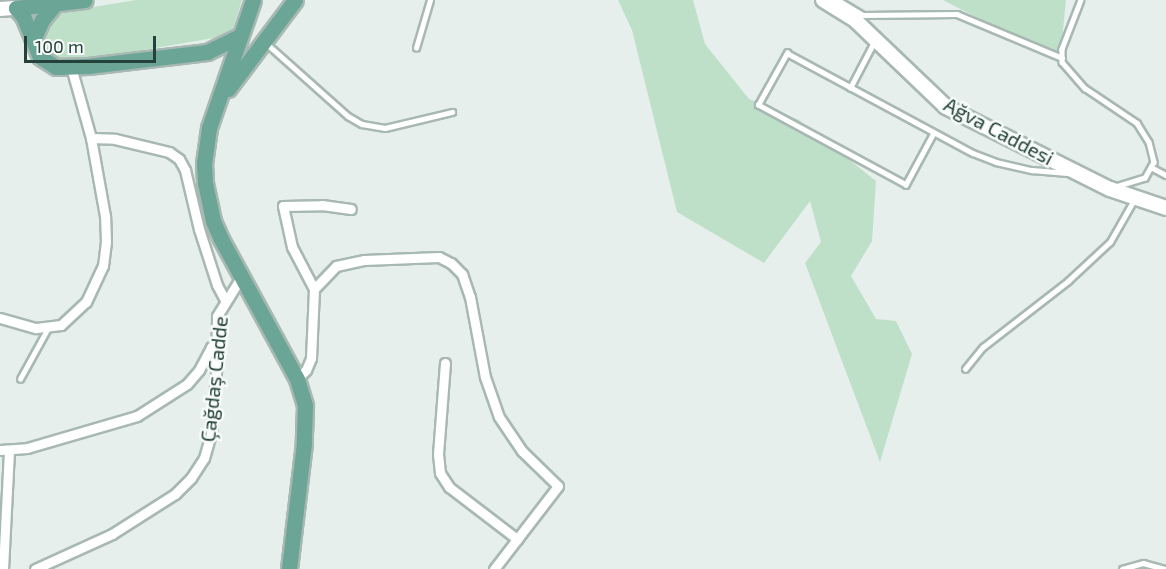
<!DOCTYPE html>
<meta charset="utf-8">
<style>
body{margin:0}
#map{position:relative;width:1166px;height:569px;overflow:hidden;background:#e6efeb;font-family:"Exo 2",sans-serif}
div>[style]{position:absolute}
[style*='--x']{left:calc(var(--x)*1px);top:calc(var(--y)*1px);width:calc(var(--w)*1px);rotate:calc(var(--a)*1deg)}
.green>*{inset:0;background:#bfe0c8}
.roads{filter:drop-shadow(2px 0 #a8b8b2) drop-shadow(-2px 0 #a8b8b2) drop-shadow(0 2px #a8b8b2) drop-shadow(0 -2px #a8b8b2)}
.lane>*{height:4.5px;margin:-2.25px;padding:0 2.25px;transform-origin:2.25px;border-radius:2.25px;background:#fff}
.street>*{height:9px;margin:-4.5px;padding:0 4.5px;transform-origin:4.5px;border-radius:4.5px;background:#fff}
.secondary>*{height:14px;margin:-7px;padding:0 7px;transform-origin:7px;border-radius:7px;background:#fff}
.primary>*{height:15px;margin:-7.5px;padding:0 7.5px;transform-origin:7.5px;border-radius:7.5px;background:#6aa596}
span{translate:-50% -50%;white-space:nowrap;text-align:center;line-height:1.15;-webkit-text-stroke:5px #f7fbf9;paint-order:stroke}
.street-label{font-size:20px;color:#24423a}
.scale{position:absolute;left:24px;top:36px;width:132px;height:27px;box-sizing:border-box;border:3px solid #24423a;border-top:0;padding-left:8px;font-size:18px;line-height:21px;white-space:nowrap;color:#24423a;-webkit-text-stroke:4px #f7fbf9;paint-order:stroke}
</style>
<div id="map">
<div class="green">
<i style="clip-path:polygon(136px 0,242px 0,231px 35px,63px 64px,51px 59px,44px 44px,45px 31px,51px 21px,64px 12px)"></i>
<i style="clip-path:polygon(618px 0,693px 0,705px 44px,749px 99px,799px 120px,876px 181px,872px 241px,851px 276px,876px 319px,896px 321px,912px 354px,880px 462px,805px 263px,821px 242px,810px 201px,764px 263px,677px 212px,632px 30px)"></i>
<i style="clip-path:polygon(943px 0,1066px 0,1060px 60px)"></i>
</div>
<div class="roads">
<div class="lane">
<i style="--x:838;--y:0;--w:29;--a:31"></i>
<i style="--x:863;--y:15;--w:94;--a:-0.6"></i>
<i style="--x:957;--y:14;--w:114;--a:22.7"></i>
<i style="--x:1081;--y:0;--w:53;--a:111.2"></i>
<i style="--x:1062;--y:49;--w:13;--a:90"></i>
<i style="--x:1062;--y:62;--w:35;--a:49"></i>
<i style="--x:1085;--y:88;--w:63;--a:33.9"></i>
<i style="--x:1137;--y:123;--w:22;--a:58"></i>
<i style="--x:1149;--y:142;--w:21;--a:76"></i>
<i style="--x:1154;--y:162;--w:18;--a:119"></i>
<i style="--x:1145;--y:178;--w:30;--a:163"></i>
<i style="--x:266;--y:43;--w:110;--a:41.7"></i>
<i style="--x:348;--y:116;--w:16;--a:30"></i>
<i style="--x:362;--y:124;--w:23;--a:10"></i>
<i style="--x:385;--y:128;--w:69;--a:-13.4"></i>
<i style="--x:416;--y:48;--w:50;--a:-73.7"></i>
<i style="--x:850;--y:88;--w:52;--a:-62.4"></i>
<i style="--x:934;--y:133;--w:59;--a:118.3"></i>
<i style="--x:906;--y:185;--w:168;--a:-151.6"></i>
<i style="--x:758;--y:105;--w:60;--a:-60.9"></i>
<i style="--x:787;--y:53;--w:211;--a:28.3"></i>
<i style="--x:973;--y:153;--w:25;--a:21"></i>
<i style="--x:996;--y:162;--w:37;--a:13"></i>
<i style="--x:1032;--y:170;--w:35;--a:5"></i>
<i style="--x:1151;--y:167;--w:17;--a:28"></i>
<i style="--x:965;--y:369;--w:28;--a:-51"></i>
<i style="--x:983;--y:347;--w:108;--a:-37.8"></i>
<i style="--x:1068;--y:281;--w:57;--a:-42.9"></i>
<i style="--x:1110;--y:242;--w:48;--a:-60.3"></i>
<i style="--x:20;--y:379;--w:58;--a:-61.2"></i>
<i style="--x:1122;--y:569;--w:22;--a:-16"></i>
<i style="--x:1143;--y:563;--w:24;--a:15"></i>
</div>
<div class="street">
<i style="--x:91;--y:138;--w:24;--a:2"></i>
<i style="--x:115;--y:139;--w:56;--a:13.5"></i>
<i style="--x:169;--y:152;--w:12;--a:35"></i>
<i style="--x:179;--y:159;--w:13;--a:61"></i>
<i style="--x:185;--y:170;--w:61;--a:76.7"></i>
<i style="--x:199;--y:229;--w:59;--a:72.2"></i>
<i style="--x:217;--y:285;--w:17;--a:62"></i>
<i style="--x:314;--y:289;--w:32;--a:-46"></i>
<i style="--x:336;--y:266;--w:29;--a:-12"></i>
<i style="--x:364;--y:260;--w:75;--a:-2.3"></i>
<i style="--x:439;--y:257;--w:13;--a:27"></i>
<i style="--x:451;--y:263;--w:16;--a:45"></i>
<i style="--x:462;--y:274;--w:24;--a:71"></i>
<i style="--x:470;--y:297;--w:81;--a:79.4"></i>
<i style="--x:485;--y:377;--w:42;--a:70.7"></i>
<i style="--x:499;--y:417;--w:41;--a:55.9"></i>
<i style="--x:522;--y:451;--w:50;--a:44.2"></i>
<i style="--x:558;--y:486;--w:105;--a:127.6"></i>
<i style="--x:0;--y:318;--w:37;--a:16"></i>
<i style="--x:36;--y:328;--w:25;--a:-7"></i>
<i style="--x:61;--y:325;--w:34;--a:-43"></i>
<i style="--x:86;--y:302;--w:40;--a:-65"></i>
<i style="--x:103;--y:266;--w:24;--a:-83"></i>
<i style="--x:106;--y:242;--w:26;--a:-92"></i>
<i style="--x:105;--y:216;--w:79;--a:-100.2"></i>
<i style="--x:91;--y:138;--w:74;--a:-105.7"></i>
<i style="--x:445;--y:363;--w:91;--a:94.4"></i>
<i style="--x:438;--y:454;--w:19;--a:84"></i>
<i style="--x:440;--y:473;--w:17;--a:57"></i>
<i style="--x:449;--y:487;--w:86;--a:37.4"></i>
<i style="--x:297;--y:379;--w:13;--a:-45"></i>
<i style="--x:306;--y:370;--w:13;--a:-67"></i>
<i style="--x:311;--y:358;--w:69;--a:-87.5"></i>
<i style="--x:314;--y:289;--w:47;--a:-117.6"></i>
<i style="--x:292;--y:247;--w:42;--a:-102.4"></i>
<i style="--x:283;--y:206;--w:39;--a:-1"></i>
<i style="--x:322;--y:205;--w:29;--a:8"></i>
<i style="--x:0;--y:450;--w:27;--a:-4"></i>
<i style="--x:27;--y:448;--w:115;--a:-16.2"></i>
<i style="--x:137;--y:416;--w:59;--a:-32.6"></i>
<i style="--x:187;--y:384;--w:18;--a:-49"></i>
<i style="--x:199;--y:370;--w:26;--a:-62"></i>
<i style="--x:211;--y:347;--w:6;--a:-31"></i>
<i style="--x:3;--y:569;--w:118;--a:-87.1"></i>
<i style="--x:35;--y:569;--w:85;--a:-24.4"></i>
<i style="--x:112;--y:534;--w:75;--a:-32.4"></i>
<i style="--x:175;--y:494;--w:23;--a:-45"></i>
<i style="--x:191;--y:478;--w:24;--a:-57"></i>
<i style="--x:204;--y:458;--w:26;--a:-74"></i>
<i style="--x:211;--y:433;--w:58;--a:-85.1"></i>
<i style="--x:216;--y:375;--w:59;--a:-89"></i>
<i style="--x:217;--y:316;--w:44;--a:-58.1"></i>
</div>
<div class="secondary">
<i style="--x:823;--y:0;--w:39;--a:32"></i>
<i style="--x:856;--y:21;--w:124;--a:43.7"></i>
<i style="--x:946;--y:107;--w:183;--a:26.6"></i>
<i style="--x:1110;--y:189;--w:59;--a:18.7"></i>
<i style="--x:0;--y:9;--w:16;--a:-4"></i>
</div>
<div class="primary">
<i style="--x:253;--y:0;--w:135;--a:109"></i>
<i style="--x:209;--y:128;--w:35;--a:98"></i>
<i style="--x:204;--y:163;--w:20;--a:87"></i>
<i style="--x:205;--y:183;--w:39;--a:78"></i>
<i style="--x:213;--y:221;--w:20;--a:66"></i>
<i style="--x:221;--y:239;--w:159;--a:61.5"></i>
<i style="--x:297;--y:379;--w:28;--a:73"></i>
<i style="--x:305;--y:406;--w:37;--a:92"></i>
<i style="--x:304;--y:443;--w:127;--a:96.8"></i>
<i style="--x:16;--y:8;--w:11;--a:49"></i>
<i style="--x:23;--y:16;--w:44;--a:67.5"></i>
<i style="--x:40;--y:57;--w:19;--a:32"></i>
<i style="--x:56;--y:67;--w:32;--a:-2"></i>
<i style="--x:88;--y:66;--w:120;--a:-6.7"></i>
<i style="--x:207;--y:52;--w:37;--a:-26"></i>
<i style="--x:16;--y:8;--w:69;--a:-6.6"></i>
<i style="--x:34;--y:38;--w:20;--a:-66"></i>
<i style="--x:42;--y:20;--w:19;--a:-51"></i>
<i style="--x:228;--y:89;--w:111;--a:-53"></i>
</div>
</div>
<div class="street-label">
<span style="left:999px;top:131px;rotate:28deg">Ağva Caddesi</span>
<span style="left:214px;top:379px;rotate:-84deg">Çağdaş Cadde</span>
</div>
<div class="scale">100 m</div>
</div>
